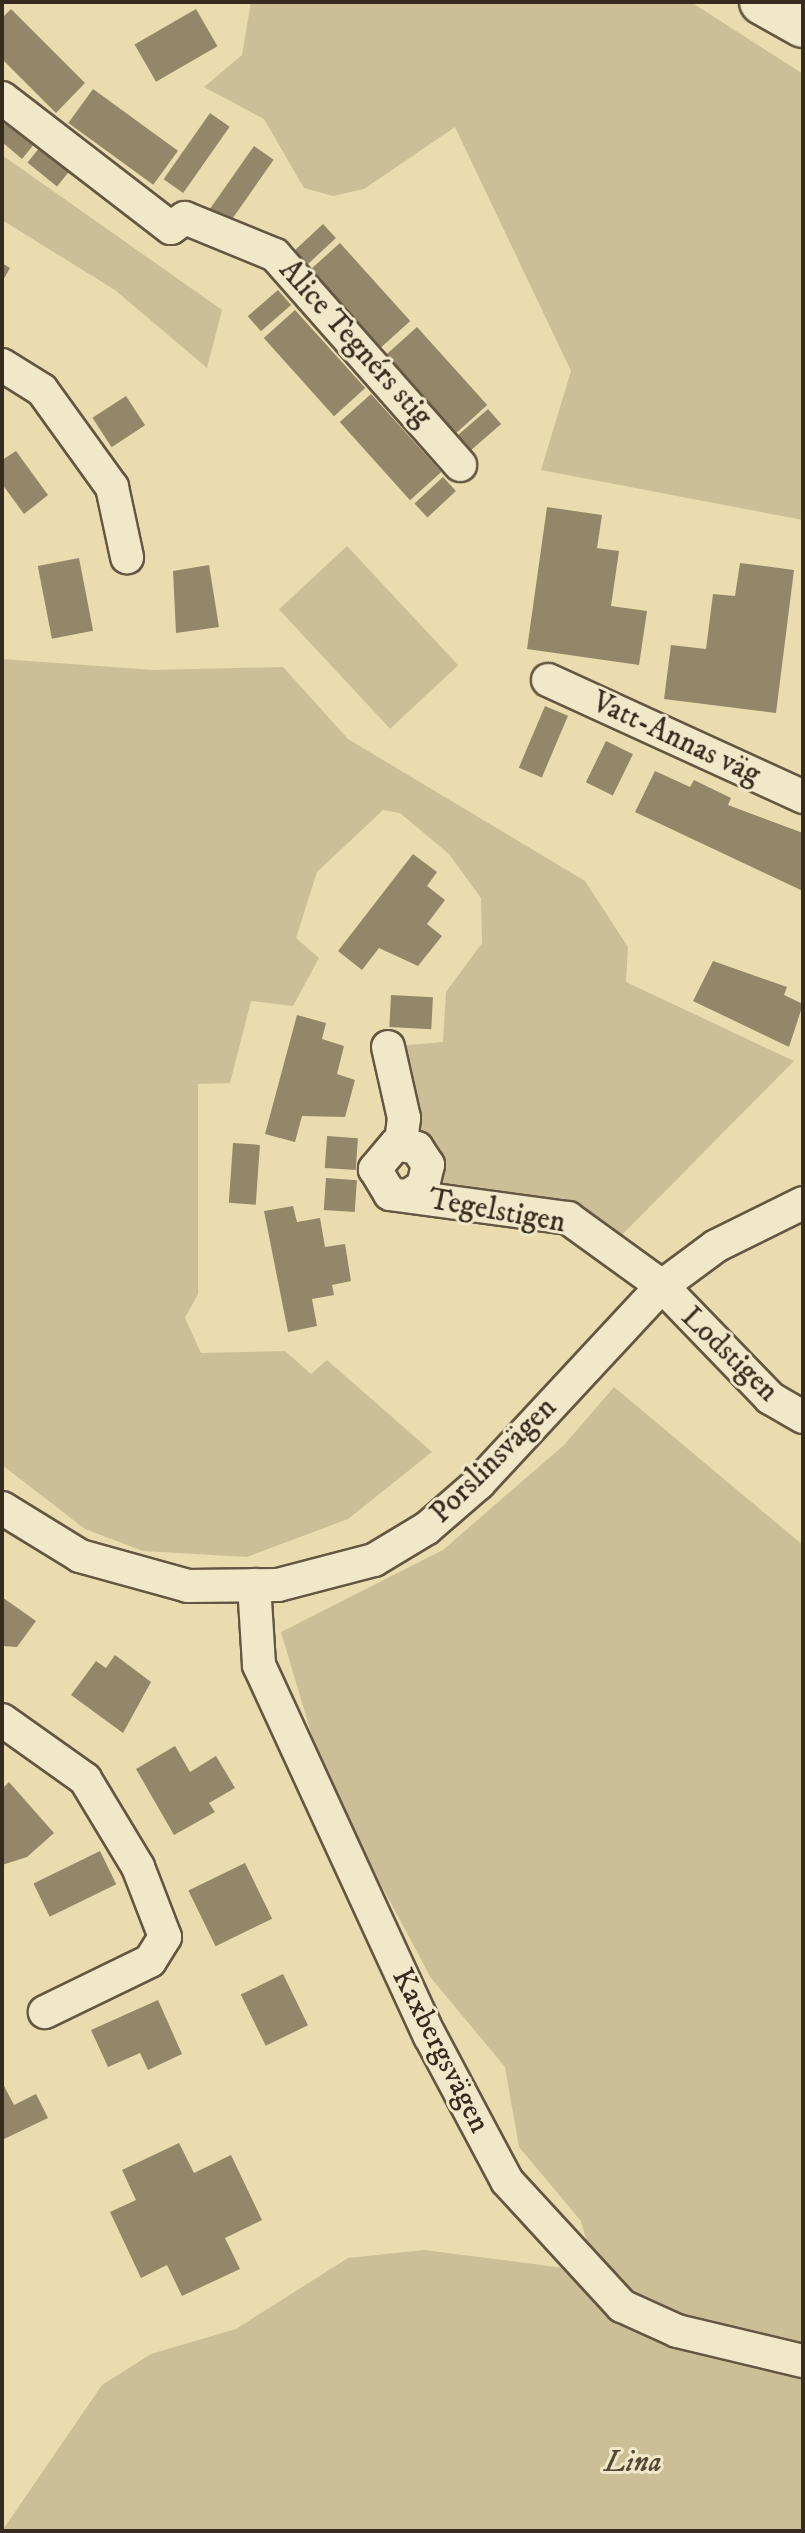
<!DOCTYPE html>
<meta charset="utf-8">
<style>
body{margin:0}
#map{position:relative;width:805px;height:2533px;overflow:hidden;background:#eadcae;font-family:"IM FELL DW Pica",serif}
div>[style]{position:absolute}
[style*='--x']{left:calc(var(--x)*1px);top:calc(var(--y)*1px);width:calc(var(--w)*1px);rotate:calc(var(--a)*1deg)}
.green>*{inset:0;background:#ccbe96;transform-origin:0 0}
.building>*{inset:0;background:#948769;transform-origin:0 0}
.roads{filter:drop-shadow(2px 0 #645642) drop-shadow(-2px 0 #645642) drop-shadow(0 2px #645642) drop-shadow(0 -2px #645642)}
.street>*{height:32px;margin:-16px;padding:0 16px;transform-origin:16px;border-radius:16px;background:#f1e8ca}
.secondary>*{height:44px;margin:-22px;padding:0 22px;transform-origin:22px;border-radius:22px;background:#f1e8ca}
span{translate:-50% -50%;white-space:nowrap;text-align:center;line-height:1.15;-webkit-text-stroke:6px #f1e8ca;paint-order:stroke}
.street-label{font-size:30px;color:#372a1e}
.park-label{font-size:30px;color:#554836;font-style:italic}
.frame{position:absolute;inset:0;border:4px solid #372a1e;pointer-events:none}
</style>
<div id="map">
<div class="green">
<i style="clip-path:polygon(251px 2px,691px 2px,803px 74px,803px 520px,541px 470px,571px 371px,455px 127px,364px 189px,333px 196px,304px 188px,264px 119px,204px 87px,242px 55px)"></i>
<i style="clip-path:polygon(2px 155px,222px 310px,207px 368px,115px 290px,2px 220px)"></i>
<i style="left:347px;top:546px;width:163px;height:93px;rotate:47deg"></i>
<i style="clip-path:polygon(2px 659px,153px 670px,283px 667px,348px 739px,585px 881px,628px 947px,626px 982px,794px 1061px,607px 1250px,588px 1233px,417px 1192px,388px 1047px,443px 1042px,446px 992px,482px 943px,481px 898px,449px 854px,400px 813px,383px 810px,317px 872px,296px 938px,319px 958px,293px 1006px,251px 1001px,230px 1083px,198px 1084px,198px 1294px,185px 1318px,201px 1353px,285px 1351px,311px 1374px,327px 1360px,432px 1452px,348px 1519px,247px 1557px,143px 1551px,85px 1529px,2px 1465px)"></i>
<i style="clip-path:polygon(614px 1387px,803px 1545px,803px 2531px,2px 2531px,102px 2385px,151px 2354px,236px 2329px,348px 2258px,424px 2250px,572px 2269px,589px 2250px,581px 2221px,519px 2147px,505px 2067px,431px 1978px,363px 1851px,317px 1753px,281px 1632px,443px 1550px,564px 1445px)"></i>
</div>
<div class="building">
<i style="clip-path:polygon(11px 9px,85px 83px,56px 113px,2px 59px,2px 18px)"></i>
<i style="left:196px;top:9px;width:43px;height:71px;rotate:60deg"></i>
<i style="left:93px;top:89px;width:105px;height:42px;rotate:36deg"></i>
<i style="left:210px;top:113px;width:24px;height:81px;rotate:35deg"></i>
<i style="clip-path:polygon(5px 119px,35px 143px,22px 159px,2px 142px)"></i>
<i style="left:254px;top:146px;width:24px;height:80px;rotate:35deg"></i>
<i style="left:40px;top:147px;width:38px;height:20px;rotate:39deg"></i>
<i style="left:323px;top:224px;width:19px;height:40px;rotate:47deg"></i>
<i style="left:340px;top:243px;width:105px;height:42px;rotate:48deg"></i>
<i style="clip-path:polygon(2px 263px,10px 268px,2px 282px)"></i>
<i style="left:278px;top:290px;width:20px;height:40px;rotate:49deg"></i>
<i style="left:295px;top:310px;width:105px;height:42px;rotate:48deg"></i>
<i style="left:417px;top:327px;width:105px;height:42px;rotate:48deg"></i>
<i style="left:371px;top:394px;width:105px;height:42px;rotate:48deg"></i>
<i style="left:126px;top:396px;width:35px;height:40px;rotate:57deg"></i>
<i style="left:488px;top:409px;width:20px;height:40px;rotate:49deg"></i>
<i style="clip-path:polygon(16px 451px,48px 495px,24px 514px,2px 484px,2px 460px)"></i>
<i style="left:443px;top:477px;width:19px;height:39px;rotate:47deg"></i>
<i style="clip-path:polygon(547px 507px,602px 515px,597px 548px,619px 551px,611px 606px,647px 611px,639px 665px,527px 649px)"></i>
<i style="left:79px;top:558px;width:74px;height:42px;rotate:79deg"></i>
<i style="clip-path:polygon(740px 563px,794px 570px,776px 713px,664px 699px,671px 645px,706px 649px,713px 594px,735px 596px)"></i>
<i style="clip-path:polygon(209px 565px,219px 627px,176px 633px,173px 571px)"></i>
<i style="left:545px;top:706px;width:25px;height:67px;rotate:23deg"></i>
<i style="left:606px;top:741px;width:30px;height:46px;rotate:26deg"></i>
<i style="clip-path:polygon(655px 771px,690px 787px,694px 780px,731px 798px,728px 805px,803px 833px,803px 891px,635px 812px)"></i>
<i style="clip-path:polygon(413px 854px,437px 872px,427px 886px,445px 900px,427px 924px,442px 936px,418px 966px,379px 948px,362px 970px,338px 951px)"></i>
<i style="clip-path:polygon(713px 961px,787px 987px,784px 995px,803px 1004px,789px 1047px,693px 1001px)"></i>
<i style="left:391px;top:995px;width:42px;height:32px;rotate:3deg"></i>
<i style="clip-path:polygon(297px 1015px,326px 1023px,322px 1039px,344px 1046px,337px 1074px,355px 1080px,345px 1117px,302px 1116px,295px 1142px,265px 1134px)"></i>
<i style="left:327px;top:1136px;width:31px;height:32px;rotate:4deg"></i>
<i style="left:233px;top:1143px;width:27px;height:60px;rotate:4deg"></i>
<i style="left:326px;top:1178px;width:31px;height:32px;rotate:4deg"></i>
<i style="clip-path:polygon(293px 1206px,297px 1222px,320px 1218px,325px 1247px,345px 1244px,351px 1281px,332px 1285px,334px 1295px,312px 1299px,317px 1326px,288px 1332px,264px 1211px)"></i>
<i style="clip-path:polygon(2px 1597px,36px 1621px,17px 1647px,2px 1646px)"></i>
<i style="clip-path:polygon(115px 1655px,151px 1682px,123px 1733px,71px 1695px,96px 1661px,106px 1668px)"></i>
<i style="clip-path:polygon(175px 1746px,190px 1772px,216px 1756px,235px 1788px,209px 1803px,215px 1812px,174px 1835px,136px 1769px)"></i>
<i style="clip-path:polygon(9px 1782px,54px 1833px,27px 1857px,2px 1865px,2px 1789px)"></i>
<i style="left:100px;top:1851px;width:37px;height:74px;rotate:64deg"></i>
<i style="left:245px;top:1863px;width:62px;height:63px;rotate:64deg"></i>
<i style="left:283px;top:1974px;width:57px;height:47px;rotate:64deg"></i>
<i style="clip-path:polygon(158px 2000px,182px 2054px,148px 2070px,140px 2053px,108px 2067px,91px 2030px)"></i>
<i style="clip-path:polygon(2px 2082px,14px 2105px,36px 2094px,48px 2118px,2px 2140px)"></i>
<i style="clip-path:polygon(179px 2143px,194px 2173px,231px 2155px,262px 2220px,225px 2238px,240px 2269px,182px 2296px,167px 2265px,141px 2278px,110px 2212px,136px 2200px,122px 2170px)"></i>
</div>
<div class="roads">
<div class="street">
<i style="--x:2;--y:98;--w:213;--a:37.6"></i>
<i style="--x:171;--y:228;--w:17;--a:-36"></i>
<i style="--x:185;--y:218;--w:97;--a:22.3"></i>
<i style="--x:275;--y:255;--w:280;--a:48.6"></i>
<i style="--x:2;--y:365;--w:47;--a:32"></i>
<i style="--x:42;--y:390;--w:120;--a:54.2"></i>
<i style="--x:112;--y:487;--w:72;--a:77.9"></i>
<i style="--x:548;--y:680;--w:281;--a:24.6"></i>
<i style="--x:388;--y:1047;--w:73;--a:77.3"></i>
<i style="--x:404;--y:1118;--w:25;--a:97"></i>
<i style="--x:408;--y:1196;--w:18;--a:-34"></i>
<i style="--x:423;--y:1186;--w:22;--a:-77"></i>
<i style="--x:428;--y:1165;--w:20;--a:-123"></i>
<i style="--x:417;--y:1148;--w:21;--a:-169"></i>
<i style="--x:396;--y:1144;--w:33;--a:130"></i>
<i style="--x:375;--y:1169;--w:29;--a:59"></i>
<i style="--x:390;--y:1194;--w:180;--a:7.7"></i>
<i style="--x:568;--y:1218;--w:116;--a:35.9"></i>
<i style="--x:662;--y:1286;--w:156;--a:46"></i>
<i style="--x:770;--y:1398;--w:38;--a:30"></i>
<i style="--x:2;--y:1508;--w:92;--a:31.6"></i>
<i style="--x:80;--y:1556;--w:112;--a:15.5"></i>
<i style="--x:188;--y:1586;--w:90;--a:-0.6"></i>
<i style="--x:278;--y:1585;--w:99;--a:-14.6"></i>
<i style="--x:374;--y:1560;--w:62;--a:-31.1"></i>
<i style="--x:427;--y:1528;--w:69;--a:-40.9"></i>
<i style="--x:479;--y:1483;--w:269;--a:-47.1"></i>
<i style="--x:662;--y:1286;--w:67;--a:-36.5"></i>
<i style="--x:716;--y:1246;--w:97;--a:-26.3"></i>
<i style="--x:254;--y:1585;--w:80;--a:86.4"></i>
<i style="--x:259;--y:1665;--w:409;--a:65.3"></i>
<i style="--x:430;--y:2036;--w:164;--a:62"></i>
<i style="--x:507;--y:2181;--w:170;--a:47.4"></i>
<i style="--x:622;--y:2306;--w:60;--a:24.4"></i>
<i style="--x:677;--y:2331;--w:130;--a:13.4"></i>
<i style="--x:2;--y:1720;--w:102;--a:35.4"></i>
<i style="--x:85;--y:1779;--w:103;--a:58.9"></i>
<i style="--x:138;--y:1867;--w:75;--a:68.9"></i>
<i style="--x:165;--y:1937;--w:28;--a:122"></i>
<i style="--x:150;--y:1961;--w:117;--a:154.1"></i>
</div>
<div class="secondary">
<i style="--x:762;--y:2;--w:47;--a:29.3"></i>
</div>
</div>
<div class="street-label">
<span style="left:355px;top:344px;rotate:48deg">Alice Tegnérs stig</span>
<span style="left:676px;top:739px;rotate:25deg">Vatt-Annas väg</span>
<span style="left:497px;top:1212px;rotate:10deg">Tegelstigen</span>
<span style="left:729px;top:1355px;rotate:44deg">Lodstigen</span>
<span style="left:494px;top:1461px;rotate:-45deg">Porslinsvägen</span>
<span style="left:440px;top:2051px;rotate:63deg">Kaxbergsvägen</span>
</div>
<div class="park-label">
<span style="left:633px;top:2463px">Lina</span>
</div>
<div class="frame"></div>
</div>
